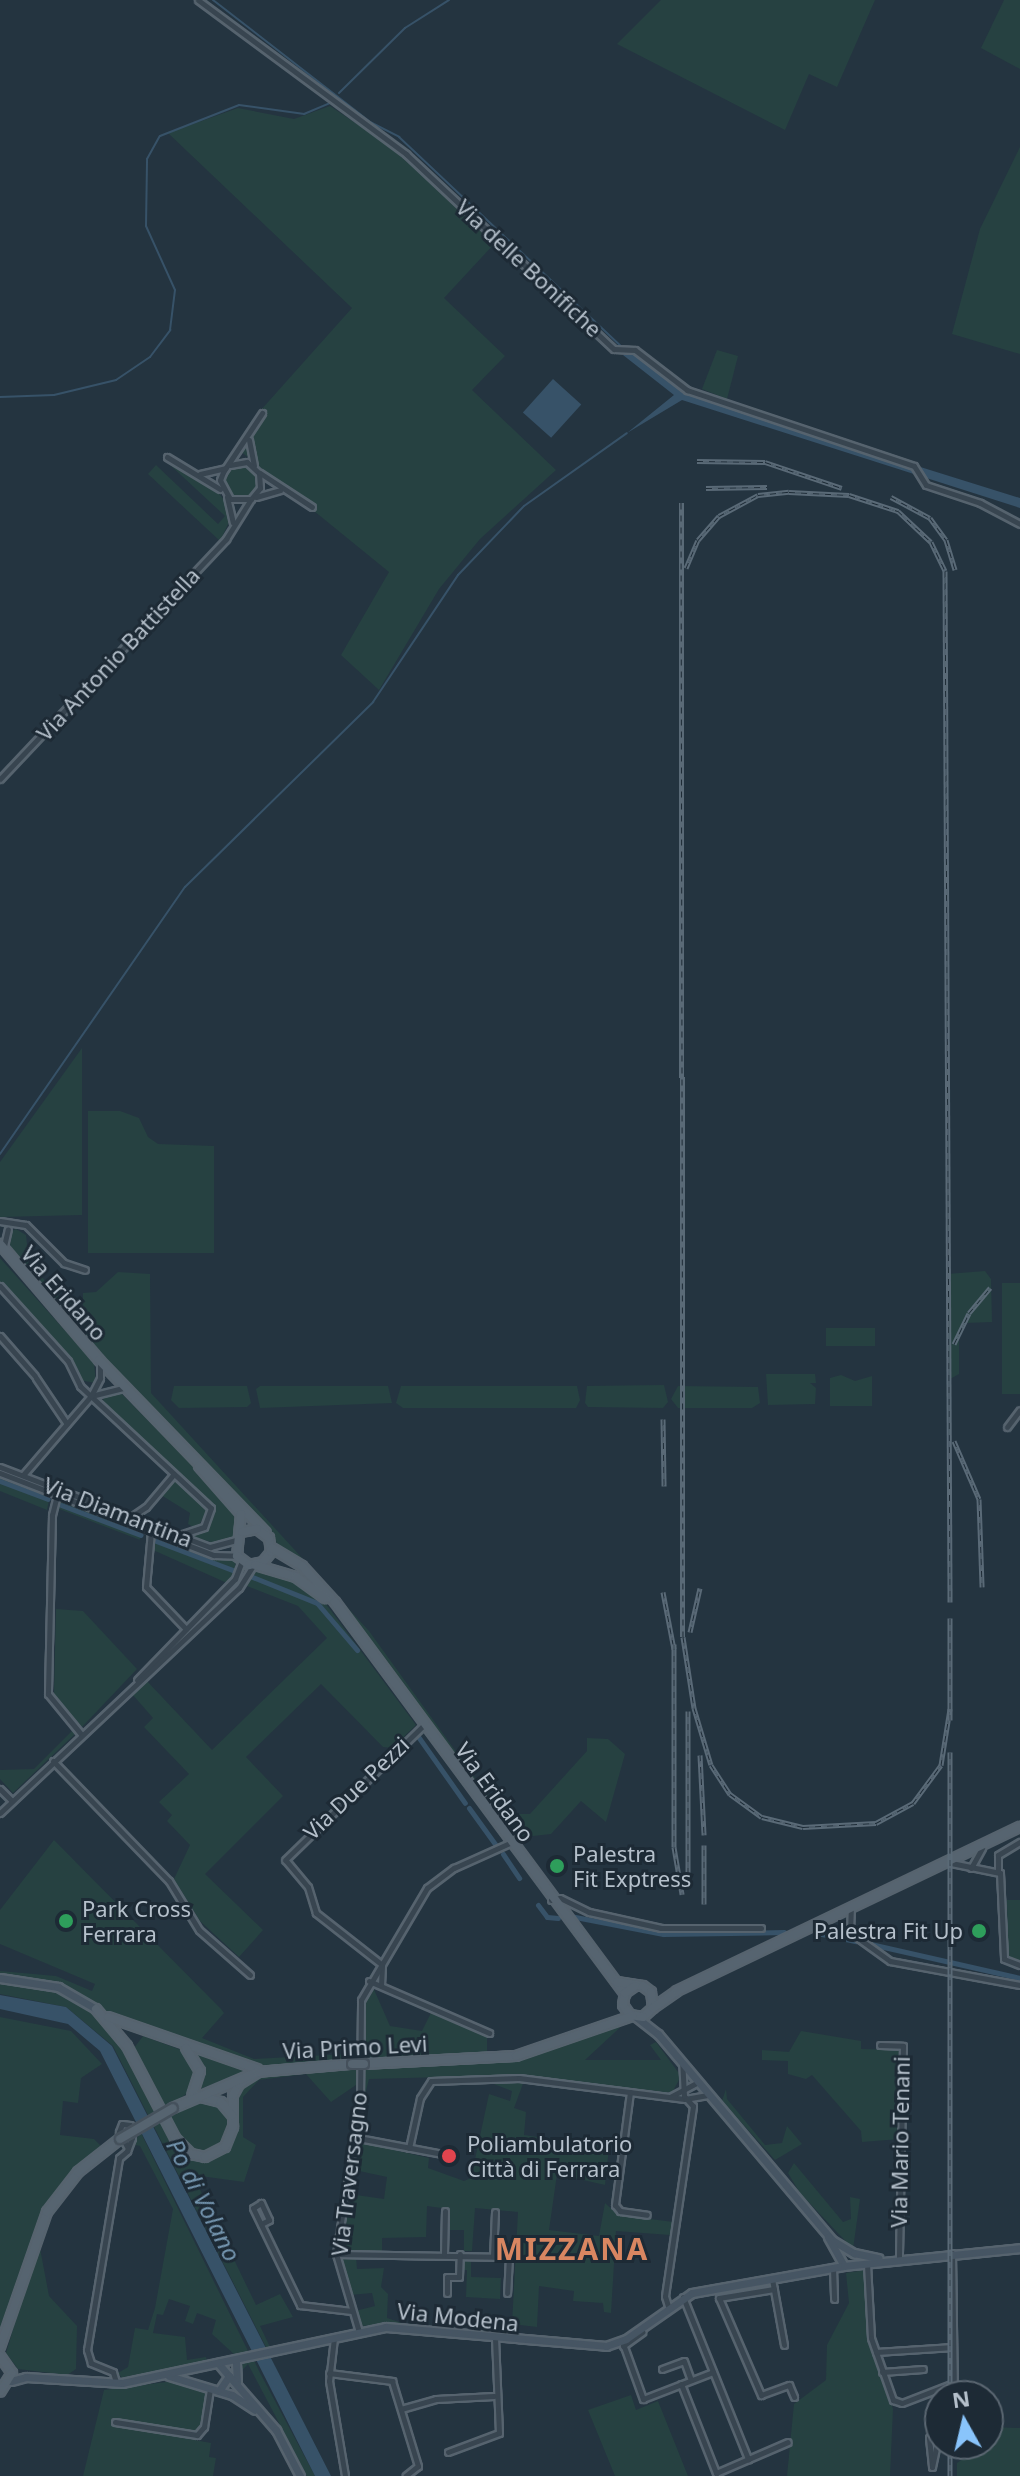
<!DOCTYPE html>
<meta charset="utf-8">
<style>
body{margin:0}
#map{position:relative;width:1020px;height:2476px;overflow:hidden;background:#243440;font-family:"Noto Sans",sans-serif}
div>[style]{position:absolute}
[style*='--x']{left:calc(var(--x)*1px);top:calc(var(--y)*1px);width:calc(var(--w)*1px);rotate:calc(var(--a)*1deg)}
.green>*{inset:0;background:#264141;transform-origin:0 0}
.round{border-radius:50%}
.water>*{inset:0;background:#375268;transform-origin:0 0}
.stream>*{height:2px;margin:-1px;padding:0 1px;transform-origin:1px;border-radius:1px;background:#375268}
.canal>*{height:5px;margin:-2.5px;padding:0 2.5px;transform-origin:2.5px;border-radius:2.5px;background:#375268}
.roads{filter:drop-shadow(2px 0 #56636e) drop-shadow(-2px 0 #56636e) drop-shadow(0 2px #56636e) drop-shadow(0 -2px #56636e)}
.street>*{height:5px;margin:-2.5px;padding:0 2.5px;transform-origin:2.5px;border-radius:2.5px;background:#384550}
.secondary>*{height:7px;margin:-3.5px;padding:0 3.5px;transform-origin:3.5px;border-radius:3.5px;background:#465563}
.primary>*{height:8px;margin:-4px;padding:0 4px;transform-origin:4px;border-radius:4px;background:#566470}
.rail>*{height:5px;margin-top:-2.5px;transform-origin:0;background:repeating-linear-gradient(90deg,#1d2a35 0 6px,#5a6a77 0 12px);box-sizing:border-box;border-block:2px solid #5a6a77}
.bridges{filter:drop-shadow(2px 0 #45515c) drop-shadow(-2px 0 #45515c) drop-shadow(0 2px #45515c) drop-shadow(0 -2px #45515c)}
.primary-bridge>*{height:8px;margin:-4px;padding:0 4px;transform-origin:4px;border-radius:4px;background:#566470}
.dots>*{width:22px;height:22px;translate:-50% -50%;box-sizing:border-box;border:4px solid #1d2a35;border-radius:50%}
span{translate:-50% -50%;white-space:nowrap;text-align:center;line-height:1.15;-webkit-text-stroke:6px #1d2a35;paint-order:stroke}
.street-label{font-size:22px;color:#b5c0cb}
.poi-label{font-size:22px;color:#b5c0cb}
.left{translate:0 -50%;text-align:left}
.right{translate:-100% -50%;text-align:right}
.water-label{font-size:24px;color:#7495af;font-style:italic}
.district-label{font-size:30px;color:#d98661;font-weight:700;letter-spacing:2px}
.north{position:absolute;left:924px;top:2380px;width:80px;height:80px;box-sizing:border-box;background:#1d2a35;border:2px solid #5a6671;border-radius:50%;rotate:352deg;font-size:22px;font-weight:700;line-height:32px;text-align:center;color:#b5c0cb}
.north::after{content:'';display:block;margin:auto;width:28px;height:36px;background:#89c4fb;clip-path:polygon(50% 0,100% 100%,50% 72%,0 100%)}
</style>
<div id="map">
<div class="green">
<i style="clip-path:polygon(661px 0,875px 0,837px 87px,809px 74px,785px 130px,617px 44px)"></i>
<i style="clip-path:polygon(1004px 0,1020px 0,1020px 69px,981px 48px)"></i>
<i style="clip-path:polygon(330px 106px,390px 146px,495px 243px,444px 298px,505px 356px,472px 390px,556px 470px,480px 539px,439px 589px,379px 690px,341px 655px,389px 572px,239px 450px,251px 421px,352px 308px,168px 133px,238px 108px,294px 119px)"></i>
<i style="clip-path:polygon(1020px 147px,1020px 354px,952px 334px,980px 229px)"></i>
<i style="clip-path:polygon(717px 350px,738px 356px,727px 399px,702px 389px)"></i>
<i style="clip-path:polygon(168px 463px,215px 488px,227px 504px,230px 520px,220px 541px,148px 474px,156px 465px,218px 524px,225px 516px)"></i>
<i class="round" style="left:223px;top:463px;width:36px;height:36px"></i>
<i style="clip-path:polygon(82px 1048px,82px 1215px,0 1217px,0 1162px)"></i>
<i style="clip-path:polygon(88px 1111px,120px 1111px,139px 1118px,148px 1137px,158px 1144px,214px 1146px,214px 1253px,88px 1253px)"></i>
<i style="clip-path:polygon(16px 1229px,26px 1235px,29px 1262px,61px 1299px,82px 1299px,81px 1333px,14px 1255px,6px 1234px)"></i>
<i style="clip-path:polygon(0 1258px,94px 1363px,96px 1383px,79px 1380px,71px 1362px,0 1283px)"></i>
<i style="clip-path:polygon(985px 1271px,991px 1279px,992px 1322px,965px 1323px,959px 1334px,959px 1374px,950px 1379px,947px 1274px)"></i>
<i style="clip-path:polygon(118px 1272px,150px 1274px,151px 1393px,369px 1631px,501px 1814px,530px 1814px,587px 1751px,587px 1738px,608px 1739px,625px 1754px,606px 1822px,581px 1801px,551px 1834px,515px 1838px,358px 1625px,330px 1593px,280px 1551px,273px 1533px,83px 1335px,83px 1293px,96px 1292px)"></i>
<i style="left:1002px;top:1283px;width:18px;height:111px"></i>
<i style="left:826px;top:1328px;width:49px;height:18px"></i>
<i style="clip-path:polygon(766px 1374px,815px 1374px,816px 1383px,810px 1383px,816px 1388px,815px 1404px,768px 1405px)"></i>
<i style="clip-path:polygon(841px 1375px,855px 1381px,872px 1376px,872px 1406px,830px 1406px,830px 1378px)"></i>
<i style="clip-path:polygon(664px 1385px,668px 1402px,663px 1408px,588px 1407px,585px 1403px,587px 1386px)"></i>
<i style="clip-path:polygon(174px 1386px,247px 1386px,251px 1403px,247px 1407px,179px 1408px,171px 1400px)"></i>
<i style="clip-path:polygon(260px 1386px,388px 1386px,392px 1403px,260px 1408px,256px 1389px)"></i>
<i style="clip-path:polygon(401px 1386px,577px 1386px,580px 1400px,576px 1408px,403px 1408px,396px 1403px)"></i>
<i style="clip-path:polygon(678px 1386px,758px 1387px,760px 1403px,752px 1408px,678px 1408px,671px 1399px)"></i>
<i style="clip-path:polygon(119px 1391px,236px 1510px,240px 1527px,230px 1541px,217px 1544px,192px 1536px,211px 1521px,213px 1509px,103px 1404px,104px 1393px)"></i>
<i style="clip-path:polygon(0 1476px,50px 1495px,47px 1510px,0 1491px)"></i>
<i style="clip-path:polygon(172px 1482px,180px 1482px,208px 1509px,197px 1529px,188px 1524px,190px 1513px,161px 1495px)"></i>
<i style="left:61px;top:1499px;width:88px;height:10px;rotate:21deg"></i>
<i style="clip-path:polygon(157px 1535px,236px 1560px,234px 1574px,227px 1583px,153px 1550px)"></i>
<i style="clip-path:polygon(260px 1570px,296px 1581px,326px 1604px,416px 1725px,392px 1748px,383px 1747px,321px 1684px,246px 1757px,283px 1796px,205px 1874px,263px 1930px,239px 1957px,200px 1921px,174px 1879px,190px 1845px,167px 1821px,172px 1815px,159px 1802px,189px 1774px,144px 1727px,153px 1718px,132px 1694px,146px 1680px,212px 1750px,327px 1638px,298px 1606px,247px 1586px,252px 1573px)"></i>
<i style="clip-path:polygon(56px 1609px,83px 1611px,137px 1669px,82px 1727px,54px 1695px)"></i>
<i style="clip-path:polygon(72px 1731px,75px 1734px,13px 1793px,0 1779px,0 1770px,34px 1769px)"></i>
<i style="clip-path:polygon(54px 1840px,221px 2009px,224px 2013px,202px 2038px,254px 2059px,346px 2054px,346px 2047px,362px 2045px,363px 2010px,372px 1985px,390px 2026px,422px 2031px,432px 2011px,487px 2035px,487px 2054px,259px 2067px,114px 2017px,52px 1982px,0 1976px,0 1971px,56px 1976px,92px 1991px,95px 1984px,0 1944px,0 1910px)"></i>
<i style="clip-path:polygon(1007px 1900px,1020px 1900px,1020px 1962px,1008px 1958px)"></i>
<i style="clip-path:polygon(0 1981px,53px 1989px,94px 2011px,128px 2051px,176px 2147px,192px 2159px,219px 2157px,230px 2147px,237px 2091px,251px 2078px,356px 2068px,356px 2085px,331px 2102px,306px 2074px,259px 2080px,243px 2097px,243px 2137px,256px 2145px,244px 2182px,193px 2175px,256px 2305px,280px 2294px,293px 2317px,260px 2326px,271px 2349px,267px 2349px,113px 2046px,66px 2007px,0 1994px)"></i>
<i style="clip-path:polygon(0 2017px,71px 2031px,102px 2064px,81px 2078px,78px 2103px,63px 2101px,60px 2135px,94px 2139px,101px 2146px,69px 2173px,39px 2216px,0 2336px)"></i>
<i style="clip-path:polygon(627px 2021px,585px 2060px,661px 2060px,650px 2045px,656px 2042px,681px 2076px,672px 2093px,519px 2075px,369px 2079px,362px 2107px,363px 2068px,509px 2061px)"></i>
<i style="clip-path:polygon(801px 2031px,861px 2041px,861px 2049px,900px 2050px,900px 2139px,862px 2142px,861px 2131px,812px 2075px,806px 2079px,788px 2074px,788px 2061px,762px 2060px,762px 2050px,789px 2052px)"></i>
<i style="clip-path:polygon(143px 2036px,187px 2052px,198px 2069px,194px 2089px,165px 2108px,134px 2048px)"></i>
<i style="clip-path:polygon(190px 2049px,238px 2067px,250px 2070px,200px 2089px,202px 2068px)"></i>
<i style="clip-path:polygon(518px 2080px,524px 2081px,514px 2108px,526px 2112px,524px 2135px,609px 2147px,605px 2185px,557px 2174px,549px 2230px,599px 2236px,605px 2203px,618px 2215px,674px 2222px,670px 2235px,616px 2231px,611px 2313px,604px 2312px,603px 2303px,573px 2301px,574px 2291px,539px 2286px,537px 2327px,512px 2324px,518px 2212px,475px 2208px,472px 2251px,464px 2251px,464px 2230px,449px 2230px,449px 2209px,427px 2206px,426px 2237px,382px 2238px,382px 2251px,341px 2251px,349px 2194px,384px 2199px,387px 2177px,350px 2169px,355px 2141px,429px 2158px,428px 2168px,464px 2181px,471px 2178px,489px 2094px,510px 2101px,512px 2091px,491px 2083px)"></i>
<i style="clip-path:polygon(726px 2089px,727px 2099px,765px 2145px,782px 2143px,787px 2126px,802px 2144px,775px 2160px,722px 2101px)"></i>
<i style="clip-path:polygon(197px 2100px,217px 2103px,229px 2119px,222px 2146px,207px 2153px,189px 2149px,169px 2116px)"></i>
<i style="clip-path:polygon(141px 2133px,249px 2353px,236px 2356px,212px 2334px,216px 2320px,197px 2313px,193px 2324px,185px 2321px,190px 2306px,169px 2299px,163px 2315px,157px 2314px,153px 2333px,185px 2337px,187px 2360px,206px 2357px,207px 2362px,123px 2379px,118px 2373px,128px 2367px,135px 2328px,148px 2330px,155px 2308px,173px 2209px,140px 2146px,131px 2144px)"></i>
<i style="clip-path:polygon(794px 2163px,843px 2222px,851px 2219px,850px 2197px,860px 2199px,853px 2249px,800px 2193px,788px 2173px)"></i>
<i style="clip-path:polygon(39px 2243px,49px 2296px,77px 2326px,76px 2369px,67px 2375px,18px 2369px,6px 2353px)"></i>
<i style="clip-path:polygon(341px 2257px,356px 2257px,357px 2269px,384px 2268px,381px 2287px,388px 2294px,387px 2318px,402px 2323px,361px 2326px,355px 2311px,375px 2306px,372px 2293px,350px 2295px)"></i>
<i style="clip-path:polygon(460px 2258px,471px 2258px,471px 2277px,501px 2278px,500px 2299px,466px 2297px,467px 2270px,460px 2270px)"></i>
<i style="clip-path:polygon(865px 2270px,871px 2346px,893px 2409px,890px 2476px,787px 2476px,794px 2404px,826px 2380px,827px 2345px,849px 2303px,846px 2273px)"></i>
<i style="clip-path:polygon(253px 2358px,259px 2371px,315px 2476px,307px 2476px,248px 2364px,237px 2376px,238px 2364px)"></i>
<i style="clip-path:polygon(174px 2381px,207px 2392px,203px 2427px,197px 2431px,114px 2418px,112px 2425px,211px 2443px,209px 2457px,216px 2458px,213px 2476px,83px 2476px,104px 2390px)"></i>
<i style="clip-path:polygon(631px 2395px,636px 2410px,658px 2401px,688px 2476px,615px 2476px,588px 2410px)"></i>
<i style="clip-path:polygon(988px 2427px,1020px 2428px,1020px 2476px,957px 2476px,957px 2463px,971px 2453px,971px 2444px,988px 2444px)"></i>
</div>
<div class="water">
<i style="clip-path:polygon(632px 351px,683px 393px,1020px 498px,1020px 508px,682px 400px,627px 433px,674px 395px,623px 355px)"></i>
<i style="left:553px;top:379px;width:38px;height:45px;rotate:42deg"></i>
<i style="clip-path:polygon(0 1995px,66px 2007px,112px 2046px,331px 2476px,315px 2476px,100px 2051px,68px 2024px,0 2009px)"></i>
</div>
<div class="stream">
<i style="--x:213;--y:0;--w:199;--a:37.8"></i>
<i style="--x:370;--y:122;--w:33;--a:27"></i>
<i style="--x:399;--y:137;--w:316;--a:43.3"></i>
<i style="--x:339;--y:93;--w:93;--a:-44.6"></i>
<i style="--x:405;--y:28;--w:52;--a:-32.5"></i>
<i style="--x:0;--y:397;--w:54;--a:-2.1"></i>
<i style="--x:54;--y:395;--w:64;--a:-13.6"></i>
<i style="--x:116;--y:380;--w:41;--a:-34.1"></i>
<i style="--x:150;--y:357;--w:34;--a:-53"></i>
<i style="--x:170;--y:330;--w:40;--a:-82.9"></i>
<i style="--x:175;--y:290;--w:70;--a:-114.4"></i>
<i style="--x:146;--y:226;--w:67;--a:-89.1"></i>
<i style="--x:147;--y:159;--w:26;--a:-61"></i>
<i style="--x:160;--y:136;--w:85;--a:-21.4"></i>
<i style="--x:239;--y:105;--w:66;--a:7.9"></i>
<i style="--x:304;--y:114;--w:28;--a:-23"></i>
<i style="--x:0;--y:1154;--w:325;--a:-55.3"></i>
<i style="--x:185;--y:887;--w:264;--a:-44.5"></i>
<i style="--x:373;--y:702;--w:153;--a:-56.2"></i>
<i style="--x:458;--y:575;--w:95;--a:-46.3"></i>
<i style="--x:524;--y:506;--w:126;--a:-35.3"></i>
</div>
<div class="canal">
<i style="--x:0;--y:1481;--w:51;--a:20.6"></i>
<i style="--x:61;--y:1505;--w:85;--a:20.6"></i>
<i style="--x:156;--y:1541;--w:85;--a:20.8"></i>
<i style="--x:250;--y:1576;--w:72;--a:21.9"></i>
<i style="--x:317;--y:1603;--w:62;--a:49.6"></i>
<i style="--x:417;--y:1735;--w:83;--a:54.8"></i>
<i style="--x:469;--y:1808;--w:49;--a:54.1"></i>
<i style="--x:503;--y:1854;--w:29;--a:56"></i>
<i style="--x:538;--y:1905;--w:15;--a:53"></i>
<i style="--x:547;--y:1917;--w:11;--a:5"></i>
<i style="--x:570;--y:1916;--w:95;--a:11"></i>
<i style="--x:663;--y:1934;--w:121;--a:-0.9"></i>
<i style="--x:817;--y:1933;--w:40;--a:12"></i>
<i style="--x:866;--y:1943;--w:158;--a:12.8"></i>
</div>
<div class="roads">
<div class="street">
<i style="--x:198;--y:0;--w:259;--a:36.5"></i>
<i style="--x:406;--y:154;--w:285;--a:43.2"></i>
<i style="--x:614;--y:349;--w:21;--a:3"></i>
<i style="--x:635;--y:350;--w:66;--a:37.6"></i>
<i style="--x:687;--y:390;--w:239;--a:18.5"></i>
<i style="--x:914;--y:466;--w:22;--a:58"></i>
<i style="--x:926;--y:485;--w:57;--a:18.4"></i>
<i style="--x:980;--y:503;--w:45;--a:27.7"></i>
<i style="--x:249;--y:440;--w:26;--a:79"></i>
<i style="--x:167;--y:457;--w:62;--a:31.1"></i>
<i style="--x:230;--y:465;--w:17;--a:-10"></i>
<i style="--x:247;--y:462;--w:16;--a:43"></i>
<i style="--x:259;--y:473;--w:15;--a:86"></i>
<i style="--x:260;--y:488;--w:14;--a:129"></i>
<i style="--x:251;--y:499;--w:21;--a:180"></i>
<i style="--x:230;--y:499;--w:21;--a:-118"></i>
<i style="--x:220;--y:480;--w:9;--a:-69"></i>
<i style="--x:223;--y:472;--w:71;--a:-56.5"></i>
<i style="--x:260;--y:473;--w:62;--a:33.2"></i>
<i style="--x:200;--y:474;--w:26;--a:-13"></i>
<i style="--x:227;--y:497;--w:26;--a:77"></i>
<i style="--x:256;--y:497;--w:25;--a:-16"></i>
<i style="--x:0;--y:779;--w:330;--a:-46.7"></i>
<i style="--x:226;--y:539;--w:47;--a:-58"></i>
<i style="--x:0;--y:1221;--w:26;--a:9"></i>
<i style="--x:26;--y:1225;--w:54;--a:45"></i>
<i style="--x:64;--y:1263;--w:22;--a:18"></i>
<i style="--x:4;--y:1246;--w:17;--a:-77"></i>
<i style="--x:0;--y:1286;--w:101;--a:47.8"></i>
<i style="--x:68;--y:1361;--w:28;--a:64"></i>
<i style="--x:80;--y:1386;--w:179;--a:43"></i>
<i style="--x:211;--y:1508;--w:20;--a:110"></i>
<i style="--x:204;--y:1527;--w:26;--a:162"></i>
<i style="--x:0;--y:1336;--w:53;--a:48.8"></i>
<i style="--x:36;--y:1378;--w:55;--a:56"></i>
<i style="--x:91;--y:1396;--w:33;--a:-14"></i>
<i style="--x:1007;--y:1427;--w:21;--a:-53"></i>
<i style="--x:0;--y:1467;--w:225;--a:20.9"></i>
<i style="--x:210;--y:1547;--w:27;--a:-15"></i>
<i style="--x:0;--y:1473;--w:229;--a:21"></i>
<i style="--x:214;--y:1555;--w:23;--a:2"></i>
<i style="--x:23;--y:1475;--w:104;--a:-49.3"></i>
<i style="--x:91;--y:1396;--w:20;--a:-63"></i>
<i style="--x:100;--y:1378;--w:14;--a:-90"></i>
<i style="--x:57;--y:1495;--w:21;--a:104"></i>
<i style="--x:52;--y:1515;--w:179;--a:91.3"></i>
<i style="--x:48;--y:1694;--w:52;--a:50.5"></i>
<i style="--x:131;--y:1517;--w:18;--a:-34"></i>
<i style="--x:146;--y:1507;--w:43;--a:-49.7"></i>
<i style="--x:151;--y:1531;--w:56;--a:95.1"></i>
<i style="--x:146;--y:1587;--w:58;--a:46.4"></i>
<i style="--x:137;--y:1680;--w:141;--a:-45.9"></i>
<i style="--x:235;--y:1579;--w:19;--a:-69"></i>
<i style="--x:53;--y:1761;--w:167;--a:46"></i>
<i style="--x:169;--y:1881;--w:57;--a:58.5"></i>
<i style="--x:199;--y:1930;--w:68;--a:41.4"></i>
<i style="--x:0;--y:1789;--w:17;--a:45"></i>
<i style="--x:0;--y:1813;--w:328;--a:-43.3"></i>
<i style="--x:239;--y:1588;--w:26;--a:-58"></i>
<i style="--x:951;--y:1863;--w:50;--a:11.5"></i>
<i style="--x:1000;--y:1873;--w:86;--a:87.3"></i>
<i style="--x:1004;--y:1959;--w:17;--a:21"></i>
<i style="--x:971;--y:1868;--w:23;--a:-61"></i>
<i style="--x:998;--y:1872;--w:17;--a:-90"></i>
<i style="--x:998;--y:1855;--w:26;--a:-31"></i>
<i style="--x:551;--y:1900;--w:9;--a:-13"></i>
<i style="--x:560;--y:1898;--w:32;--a:26"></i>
<i style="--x:589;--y:1912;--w:74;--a:12.5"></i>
<i style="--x:661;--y:1928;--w:100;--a:0"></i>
<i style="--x:818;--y:1927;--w:34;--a:10"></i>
<i style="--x:851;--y:1933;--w:48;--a:35.7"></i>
<i style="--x:890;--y:1961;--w:132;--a:10.5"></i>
<i style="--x:850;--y:1933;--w:23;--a:-88"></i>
<i style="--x:381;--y:1964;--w:83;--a:-141.9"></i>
<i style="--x:316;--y:1913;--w:27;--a:-107"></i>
<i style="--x:308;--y:1887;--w:35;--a:-130"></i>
<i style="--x:285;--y:1860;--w:195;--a:-44.2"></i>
<i style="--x:369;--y:1981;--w:131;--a:23.4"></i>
<i style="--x:381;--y:1985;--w:21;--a:-87"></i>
<i style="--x:880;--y:2045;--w:23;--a:2"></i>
<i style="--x:903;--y:2046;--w:213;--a:91.1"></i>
<i style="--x:630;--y:2092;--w:114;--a:97.6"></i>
<i style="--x:615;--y:2205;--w:8;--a:50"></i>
<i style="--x:620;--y:2211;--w:27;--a:8"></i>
<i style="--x:670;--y:2097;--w:32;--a:-28"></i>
<i style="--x:353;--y:2137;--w:91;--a:10.8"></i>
<i style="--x:409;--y:2148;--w:51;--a:-77.6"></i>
<i style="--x:420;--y:2098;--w:20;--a:-57"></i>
<i style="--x:431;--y:2081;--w:88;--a:-2"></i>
<i style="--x:519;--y:2078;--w:167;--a:7.2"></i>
<i style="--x:685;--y:2099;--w:23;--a:-10"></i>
<i style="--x:261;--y:2224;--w:9;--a:-27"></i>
<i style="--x:269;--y:2220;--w:19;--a:-115"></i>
<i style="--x:261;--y:2203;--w:9;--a:148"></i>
<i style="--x:253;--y:2208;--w:108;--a:64.1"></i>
<i style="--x:300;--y:2305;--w:52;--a:6.6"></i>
<i style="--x:952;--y:2253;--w:143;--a:89.2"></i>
<i style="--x:336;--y:2254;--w:173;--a:1"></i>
<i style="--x:509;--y:2257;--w:36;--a:93"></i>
<i style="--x:444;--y:2254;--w:43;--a:-88.7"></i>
<i style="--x:493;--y:2256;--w:44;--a:-87.4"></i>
<i style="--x:867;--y:2264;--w:74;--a:86.9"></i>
<i style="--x:871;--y:2338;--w:66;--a:70.5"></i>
<i style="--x:893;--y:2400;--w:9;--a:18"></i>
<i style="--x:902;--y:2403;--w:56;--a:-21"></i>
<i style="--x:833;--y:2268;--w:31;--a:88"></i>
<i style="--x:772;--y:2279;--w:67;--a:79.7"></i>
<i style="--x:774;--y:2289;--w:56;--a:170.7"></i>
<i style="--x:719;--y:2298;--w:106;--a:66.6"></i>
<i style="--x:761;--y:2395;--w:30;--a:-20"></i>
<i style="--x:789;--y:2385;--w:13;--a:67"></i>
<i style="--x:447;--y:2293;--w:16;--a:-90"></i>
<i style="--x:447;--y:2277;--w:12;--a:0"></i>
<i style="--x:459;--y:2277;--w:23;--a:-88"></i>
<i style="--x:683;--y:2297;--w:175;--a:68.1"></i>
<i style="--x:668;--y:2306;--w:10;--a:-107"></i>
<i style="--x:665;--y:2296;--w:192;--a:-81.6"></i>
<i style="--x:693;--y:2106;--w:13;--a:-132"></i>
<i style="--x:684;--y:2096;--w:33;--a:-93"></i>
<i style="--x:359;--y:2332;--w:81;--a:-106.4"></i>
<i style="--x:336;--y:2254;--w:156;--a:-81.1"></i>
<i style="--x:360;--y:2100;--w:100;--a:-89.4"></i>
<i style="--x:361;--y:2000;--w:130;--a:-59.5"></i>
<i style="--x:427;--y:1888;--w:34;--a:-37"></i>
<i style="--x:454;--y:1868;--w:61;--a:-24.1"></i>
<i style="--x:334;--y:2338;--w:43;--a:96.6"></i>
<i style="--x:329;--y:2381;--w:96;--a:80.4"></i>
<i style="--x:622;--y:2341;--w:62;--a:70.1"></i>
<i style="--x:643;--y:2399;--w:75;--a:-21.1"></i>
<i style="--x:623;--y:2346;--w:24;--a:-36"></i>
<i style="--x:876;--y:2352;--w:77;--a:-3.7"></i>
<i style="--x:662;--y:2369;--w:23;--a:-20"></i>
<i style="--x:684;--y:2361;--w:20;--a:70"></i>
<i style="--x:882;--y:2372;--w:41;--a:-4.2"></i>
<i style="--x:329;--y:2373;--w:64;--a:7.2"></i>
<i style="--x:392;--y:2381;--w:89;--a:73"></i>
<i style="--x:418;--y:2466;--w:16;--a:142"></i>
<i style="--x:116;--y:2382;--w:10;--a:-107"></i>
<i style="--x:113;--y:2372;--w:24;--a:-158"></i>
<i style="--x:91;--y:2363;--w:14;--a:-107"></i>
<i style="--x:87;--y:2350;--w:195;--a:-80.5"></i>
<i style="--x:119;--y:2158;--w:11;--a:-41"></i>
<i style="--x:127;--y:2151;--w:14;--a:-69"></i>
<i style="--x:132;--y:2138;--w:13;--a:-99"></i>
<i style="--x:130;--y:2125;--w:8;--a:-173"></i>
<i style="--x:122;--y:2124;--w:9;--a:111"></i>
<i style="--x:119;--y:2132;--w:18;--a:61"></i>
<i style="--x:681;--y:2384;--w:96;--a:68.5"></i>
<i style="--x:716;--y:2473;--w:78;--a:-23.3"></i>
<i style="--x:401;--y:2409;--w:36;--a:-16"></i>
<i style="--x:436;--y:2399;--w:58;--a:-3"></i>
<i style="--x:115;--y:2422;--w:83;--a:9"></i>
<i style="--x:197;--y:2435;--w:11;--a:-49"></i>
<i style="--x:204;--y:2427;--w:36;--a:-81"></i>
<i style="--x:940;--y:2426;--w:16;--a:133"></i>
<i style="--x:929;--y:2438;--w:29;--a:84"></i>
<i style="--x:932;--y:2467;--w:39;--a:-78"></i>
<i style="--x:448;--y:2452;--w:54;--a:-20.4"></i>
<i style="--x:499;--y:2433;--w:94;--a:-92.4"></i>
</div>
<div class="secondary">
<i style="--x:0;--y:1978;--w:59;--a:8.8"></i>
<i style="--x:58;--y:1987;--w:44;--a:30.1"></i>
<i style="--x:636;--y:2017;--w:28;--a:38"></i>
<i style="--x:658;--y:2034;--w:270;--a:49.8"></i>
<i style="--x:832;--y:2240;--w:26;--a:31"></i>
<i style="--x:854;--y:2253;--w:25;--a:12"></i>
<i style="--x:828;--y:2237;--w:33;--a:61"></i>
<i style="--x:218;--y:2363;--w:17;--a:50"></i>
<i style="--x:229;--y:2376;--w:18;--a:124"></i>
<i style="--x:236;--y:2363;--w:19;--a:87"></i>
<i style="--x:169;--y:2376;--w:66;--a:16.8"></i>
<i style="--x:232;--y:2395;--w:27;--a:33"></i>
<i style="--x:229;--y:2376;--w:72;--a:49"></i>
<i style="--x:276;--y:2430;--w:52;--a:62.4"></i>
<i style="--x:11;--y:2381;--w:16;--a:-15"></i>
<i style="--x:26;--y:2377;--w:96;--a:3.6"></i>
<i style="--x:122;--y:2383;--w:270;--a:-12"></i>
<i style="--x:386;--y:2327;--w:221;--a:4.9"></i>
<i style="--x:606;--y:2346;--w:21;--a:-19"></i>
<i style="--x:626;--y:2339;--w:80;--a:-34.9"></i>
<i style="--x:692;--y:2293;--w:154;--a:-10.1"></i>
<i style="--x:844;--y:2266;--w:177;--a:-5.8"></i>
</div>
<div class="primary">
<i style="--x:0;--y:1244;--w:153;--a:49.5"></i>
<i style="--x:99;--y:1360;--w:240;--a:46"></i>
<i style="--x:199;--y:1466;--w:64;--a:48.8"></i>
<i style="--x:241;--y:1514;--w:42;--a:95.4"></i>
<i style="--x:237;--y:1556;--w:15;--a:37"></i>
<i style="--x:249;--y:1565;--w:14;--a:-12"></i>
<i style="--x:263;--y:1562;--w:13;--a:-51"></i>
<i style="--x:271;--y:1552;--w:14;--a:-98"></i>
<i style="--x:269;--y:1538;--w:15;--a:-143"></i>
<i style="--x:257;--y:1529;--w:15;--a:169"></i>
<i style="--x:272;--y:1548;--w:35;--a:31"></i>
<i style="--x:302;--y:1566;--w:49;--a:47.5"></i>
<i style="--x:335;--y:1602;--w:488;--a:53.5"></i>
<i style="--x:255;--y:1565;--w:43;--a:16.3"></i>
<i style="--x:296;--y:1577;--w:36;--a:36"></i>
<i style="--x:617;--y:1982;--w:26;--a:9"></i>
<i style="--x:643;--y:1986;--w:10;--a:37"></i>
<i style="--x:651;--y:1992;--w:16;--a:83"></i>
<i style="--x:653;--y:2008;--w:13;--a:138"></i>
<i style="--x:643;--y:2017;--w:13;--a:-171"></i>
<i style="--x:630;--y:2015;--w:12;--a:-125"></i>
<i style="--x:623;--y:2005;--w:12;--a:-81"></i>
<i style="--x:625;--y:1993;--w:12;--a:-35"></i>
<i style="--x:653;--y:2008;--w:29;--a:-35"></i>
<i style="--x:677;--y:1991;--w:380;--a:-25.6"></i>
<i style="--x:96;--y:2009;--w:48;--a:50"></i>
<i style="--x:127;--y:2046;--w:104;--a:62.4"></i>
<i style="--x:175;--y:2138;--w:23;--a:45"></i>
<i style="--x:191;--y:2154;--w:14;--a:12"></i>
<i style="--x:205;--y:2157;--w:22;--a:-27"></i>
<i style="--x:225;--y:2147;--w:22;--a:-68"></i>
<i style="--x:233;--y:2127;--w:32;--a:-90"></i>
<i style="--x:233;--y:2095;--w:13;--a:-61"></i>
<i style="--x:239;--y:2084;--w:22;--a:-32"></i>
<i style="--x:108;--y:2017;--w:158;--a:19.2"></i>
<i style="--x:186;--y:2048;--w:27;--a:59"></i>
<i style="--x:200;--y:2071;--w:25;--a:108"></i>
<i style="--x:364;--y:2064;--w:152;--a:-3"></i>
<i style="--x:516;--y:2056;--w:123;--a:-19"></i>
<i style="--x:197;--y:2096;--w:25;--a:14"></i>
<i style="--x:221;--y:2102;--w:17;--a:50"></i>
<i style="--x:173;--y:2108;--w:92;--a:-23"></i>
<i style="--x:258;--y:2072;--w:94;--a:-4.9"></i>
<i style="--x:0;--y:2347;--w:143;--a:-70.8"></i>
<i style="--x:47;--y:2212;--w:51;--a:-52.2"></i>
<i style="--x:78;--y:2172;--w:53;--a:-38.2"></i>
<i style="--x:0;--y:2356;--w:21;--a:55"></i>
<i style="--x:12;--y:2373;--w:22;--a:122"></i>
</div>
</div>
<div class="rail">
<i style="--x:697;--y:461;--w:68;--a:0.8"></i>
<i style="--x:765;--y:462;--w:81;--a:18.7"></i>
<i style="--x:706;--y:488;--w:61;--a:-0.9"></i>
<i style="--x:891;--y:497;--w:44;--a:28.3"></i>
<i style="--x:930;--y:518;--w:27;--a:54"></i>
<i style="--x:946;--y:540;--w:31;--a:73"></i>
<i style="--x:681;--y:503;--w:1134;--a:89.9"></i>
<i style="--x:683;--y:1637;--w:72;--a:81.2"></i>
<i style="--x:694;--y:1708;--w:59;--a:73.4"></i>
<i style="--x:711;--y:1765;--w:35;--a:57"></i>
<i style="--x:730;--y:1794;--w:39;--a:36"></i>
<i style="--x:762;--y:1817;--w:42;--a:13.7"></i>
<i style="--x:803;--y:1827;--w:73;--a:-3.1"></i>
<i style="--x:876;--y:1823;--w:42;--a:-28.4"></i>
<i style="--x:913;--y:1803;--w:47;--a:-53.6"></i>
<i style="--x:941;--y:1765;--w:57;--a:-80.9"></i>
<i style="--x:686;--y:568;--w:30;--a:-67"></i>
<i style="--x:698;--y:540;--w:32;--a:-49"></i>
<i style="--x:719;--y:516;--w:44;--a:-28.3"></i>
<i style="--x:758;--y:495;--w:31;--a:-6"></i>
<i style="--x:789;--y:492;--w:60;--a:2.9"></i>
<i style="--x:849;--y:495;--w:52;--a:18.1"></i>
<i style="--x:898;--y:511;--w:45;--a:43.2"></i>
<i style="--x:931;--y:542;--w:32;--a:64"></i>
<i style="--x:945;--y:571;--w:1031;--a:89.72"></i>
<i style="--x:954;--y:1344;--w:34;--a:-64"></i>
<i style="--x:969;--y:1313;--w:33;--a:-50"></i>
<i style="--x:663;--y:1419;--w:67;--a:89.1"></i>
<i style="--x:954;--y:1441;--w:63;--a:66.7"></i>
<i style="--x:979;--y:1499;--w:88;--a:88"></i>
<i style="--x:663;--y:1592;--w:58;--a:79.1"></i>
<i style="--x:690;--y:1632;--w:45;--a:-77.2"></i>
<i style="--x:674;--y:1644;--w:203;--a:90"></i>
<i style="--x:674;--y:1847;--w:48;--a:80.3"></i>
<i style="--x:688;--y:1711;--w:172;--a:90"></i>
<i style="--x:950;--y:1720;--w:102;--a:-90"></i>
<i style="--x:950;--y:1752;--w:644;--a:90"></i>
<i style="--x:700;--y:1755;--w:80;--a:87.1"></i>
<i style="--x:704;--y:1904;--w:59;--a:-90"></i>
<i style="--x:950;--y:2476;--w:32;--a:-90"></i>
</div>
<div class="bridges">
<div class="primary-bridge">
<i style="--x:352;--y:2064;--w:12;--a:0"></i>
<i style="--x:120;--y:2139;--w:61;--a:-30.3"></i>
</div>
</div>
<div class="dots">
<i style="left:557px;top:1866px;background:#2e9e5b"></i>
<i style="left:66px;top:1921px;background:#2e9e5b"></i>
<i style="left:979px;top:1931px;background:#2e9e5b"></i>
<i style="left:449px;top:2156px;background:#e0444e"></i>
</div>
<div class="street-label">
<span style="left:529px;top:268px;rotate:43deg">Via delle Bonifiche</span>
<span style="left:118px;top:654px;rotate:-47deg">Via Antonio Battistella</span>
<span style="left:64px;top:1293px;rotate:49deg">Via Eridano</span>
<span style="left:118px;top:1512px;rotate:21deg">Via Diamantina</span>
<span style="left:356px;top:1788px;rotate:-44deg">Via Due Pezzi</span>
<span style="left:495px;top:1792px;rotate:54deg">Via Eridano</span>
<span style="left:355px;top:2047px;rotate:-3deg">Via Primo Levi</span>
<span style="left:900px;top:2142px;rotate:-89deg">Via Mario Tenani</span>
<span style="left:349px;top:2174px;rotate:-83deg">Via Traversagno</span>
<span style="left:458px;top:2317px;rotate:6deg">Via Modena</span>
</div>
<div class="poi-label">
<span class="left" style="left:573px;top:1866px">Palestra<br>Fit Exptress</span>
<span class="left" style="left:82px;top:1921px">Park Cross<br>Ferrara</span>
<span class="right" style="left:963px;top:1931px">Palestra Fit Up</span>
<span class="left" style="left:467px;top:2156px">Poliambulatorio<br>Città di Ferrara</span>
</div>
<div class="water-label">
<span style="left:204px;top:2200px;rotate:63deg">Po di Volano</span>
</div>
<div class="district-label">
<span style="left:572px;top:2249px">MIZZANA</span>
</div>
<div class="north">N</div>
</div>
